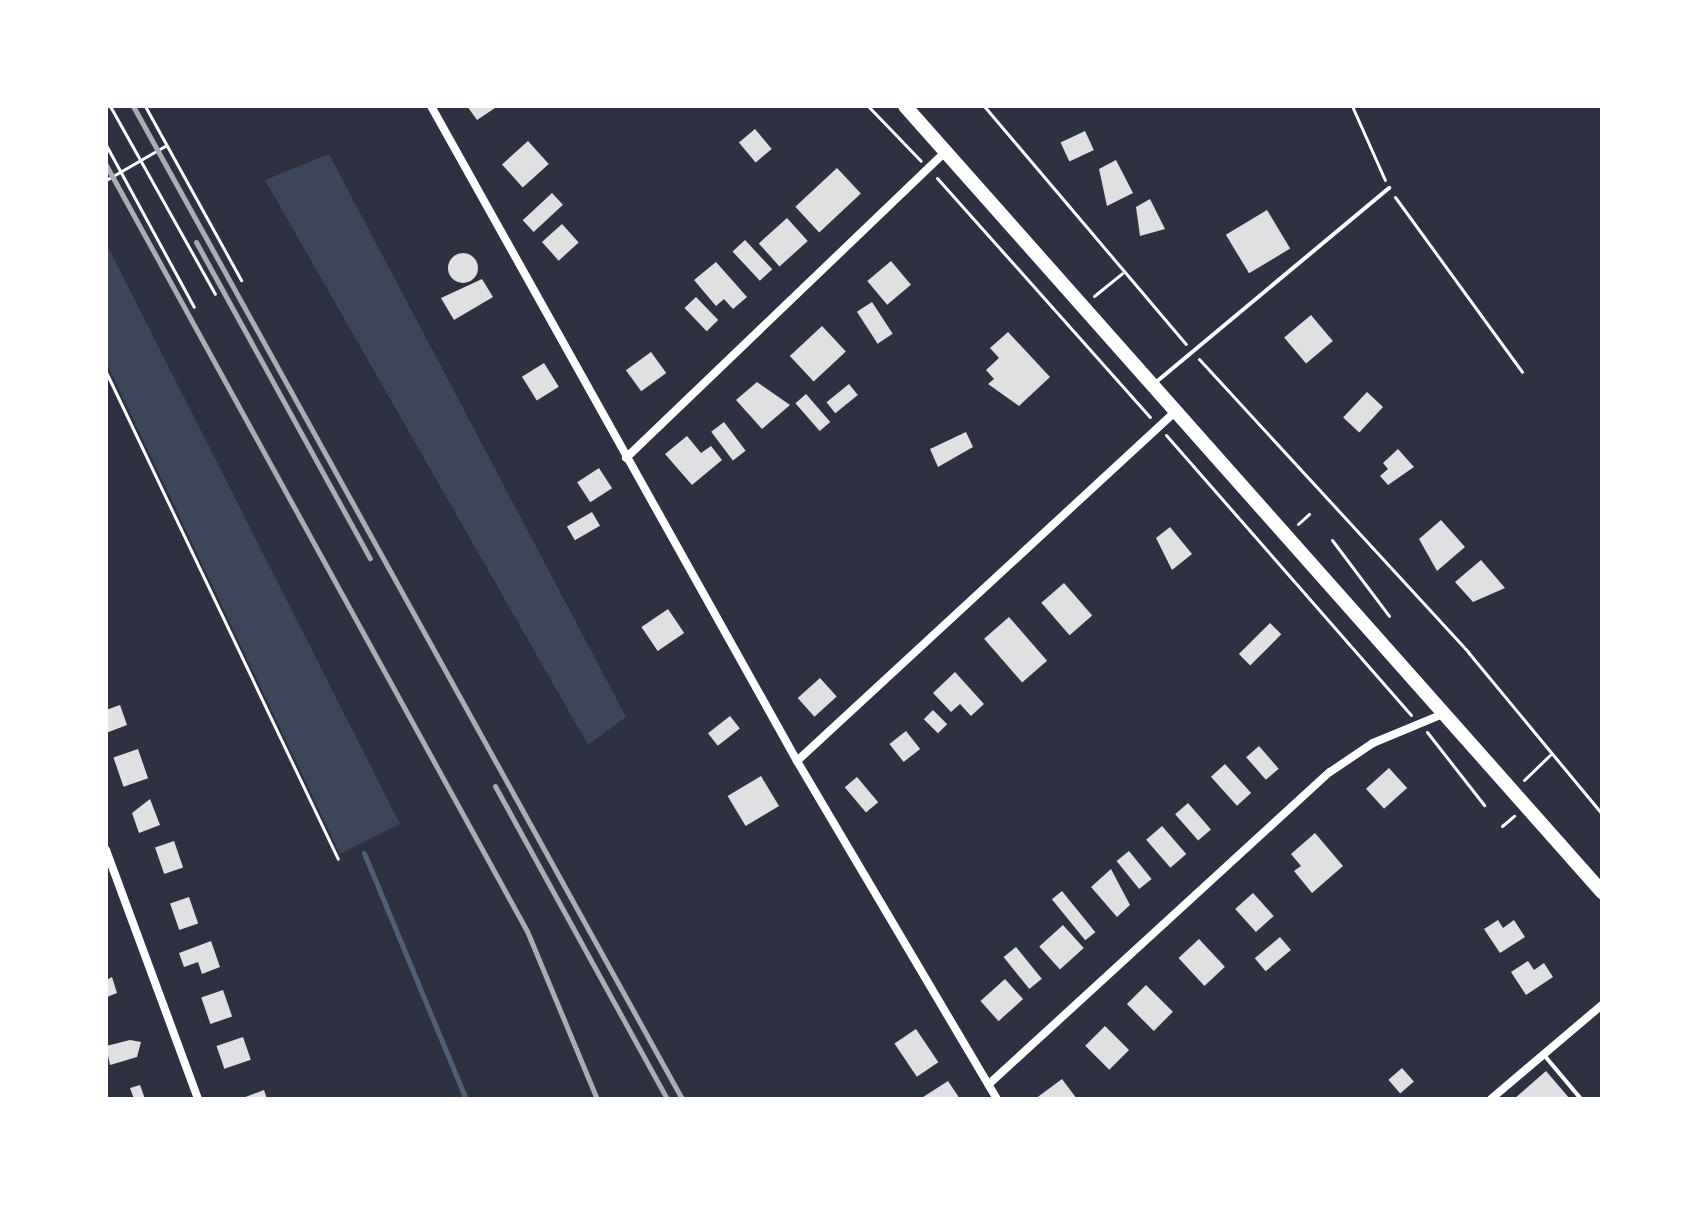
<!DOCTYPE html>
<style>
body{margin:0}
#map{position:relative;width:1708px;height:1205px;overflow:hidden;background:#2d3142;font-family:Montserrat,sans-serif}
div>[style]{position:absolute}
[style*='--x']{left:calc(var(--x)*1px);top:calc(var(--y)*1px);width:calc(var(--w)*1px);rotate:calc(var(--a)*1deg)}
.green>*{inset:0;background:#3c4559}
.stream>*{height:5px;margin:-2.5px;padding:0 2.5px;transform-origin:2.5px;border-radius:2.5px;background:#4f5d75}
.building>*{inset:0;background:#e0e0e3;transform-origin:0 0}
.round{border-radius:50%}
.path>*{height:3px;margin:-1.5px;padding:0 1.5px;transform-origin:1.5px;border-radius:1.5px;background:#fff}
.service>*{height:4px;margin:-2px;padding:0 2px;transform-origin:2px;border-radius:2px;background:#fff}
.minor>*{height:8px;margin:-4px;padding:0 4px;transform-origin:4px;border-radius:4px;background:#fff}
.primary>*{height:14px;margin:-7px;padding:0 7px;transform-origin:7px;border-radius:7px;background:#fff}
.rail>*{height:5px;margin:-2.5px;padding:0 2.5px;transform-origin:2.5px;border-radius:2.5px;background:#abadb3}
span{translate:-50% -50%;white-space:nowrap;text-align:center;line-height:1.15;-webkit-text-stroke:6px #fff;paint-order:stroke}
.frame{position:absolute;inset:0;border:108px solid #fff;pointer-events:none}
</style>
<div id="map">
<div class="green">
<i style="clip-path:polygon(329px 154px,626px 717px,588px 745px,265px 180px)"></i>
<i style="clip-path:polygon(106px 243px,400px 824px,340px 854px,106px 362px)"></i>
</div>
<div class="stream">
<i style="--x:364;--y:853;--w:266;--a:67.5"></i>
</div>
<div class="building">
<i style="clip-path:polygon(467px 106px,498px 106px,477px 120px)"></i>
<i style="left:755px;top:129px;width:26px;height:21px;rotate:50deg"></i>
<i style="left:1085px;top:131px;width:21px;height:27px;rotate:65deg"></i>
<i style="left:528px;top:141px;width:31px;height:35px;rotate:48deg"></i>
<i style="clip-path:polygon(1116px 160px,1133px 193px,1107px 206px,1099px 169px)"></i>
<i style="left:837px;top:168px;width:35px;height:57px;rotate:47deg"></i>
<i style="left:552px;top:193px;width:16px;height:40px;rotate:47deg"></i>
<i style="clip-path:polygon(1150px 199px,1165px 229px,1140px 236px,1136px 207px)"></i>
<i style="left:1267px;top:210px;width:45px;height:48px;rotate:59deg"></i>
<i style="left:787px;top:218px;width:31px;height:38px;rotate:48deg"></i>
<i style="left:562px;top:224px;width:25px;height:27px;rotate:48deg"></i>
<i style="left:745px;top:240px;width:40px;height:17px;rotate:47deg"></i>
<i class="round" style="left:448px;top:253px;width:30px;height:30px"></i>
<i style="left:891px;top:261px;width:31px;height:31px;rotate:50deg"></i>
<i style="clip-path:polygon(716px 262px,747px 297px,733px 309px,724px 299px,716px 306px,694px 280px)"></i>
<i style="clip-path:polygon(482px 279px,493px 297px,454px 320px,441px 298px)"></i>
<i style="left:696px;top:297px;width:32px;height:16px;rotate:46deg"></i>
<i style="left:872px;top:302px;width:38px;height:18px;rotate:57deg"></i>
<i style="left:1311px;top:315px;width:34px;height:35px;rotate:50deg"></i>
<i style="left:822px;top:326px;width:35px;height:44px;rotate:47deg"></i>
<i style="clip-path:polygon(1008px 332px,1050px 377px,1019px 406px,988px 384px,994px 379px,986px 370px,999px 358px,990px 348px)"></i>
<i style="left:651px;top:352px;width:26px;height:31px;rotate:54deg"></i>
<i style="left:544px;top:363px;width:28px;height:26px;rotate:58deg"></i>
<i style="clip-path:polygon(757px 382px,790px 405px,762px 429px,736px 400px)"></i>
<i style="left:849px;top:384px;width:14px;height:29px;rotate:51deg"></i>
<i style="left:1367px;top:392px;width:22px;height:35px;rotate:43deg"></i>
<i style="left:806px;top:394px;width:37px;height:14px;rotate:49deg"></i>
<i style="left:724px;top:422px;width:36px;height:16px;rotate:53deg"></i>
<i style="clip-path:polygon(966px 432px,973px 447px,938px 467px,930px 449px)"></i>
<i style="clip-path:polygon(687px 436px,701px 453px,711px 446px,722px 460px,692px 485px,665px 454px)"></i>
<i style="clip-path:polygon(1398px 449px,1414px 467px,1388px 485px,1380px 476px,1388px 469px,1383px 463px)"></i>
<i style="left:599px;top:468px;width:24px;height:26px;rotate:57deg"></i>
<i style="left:592px;top:512px;width:16px;height:29px;rotate:60deg"></i>
<i style="clip-path:polygon(1441px 520px,1465px 547px,1437px 571px,1419px 539px)"></i>
<i style="clip-path:polygon(1170px 527px,1192px 554px,1172px 570px,1156px 538px)"></i>
<i style="clip-path:polygon(1481px 560px,1505px 588px,1473px 602px,1455px 582px)"></i>
<i style="left:1064px;top:583px;width:43px;height:30px;rotate:49deg"></i>
<i style="left:668px;top:609px;width:29px;height:32px;rotate:56deg"></i>
<i style="left:1009px;top:617px;width:58px;height:33px;rotate:49deg"></i>
<i style="left:1270px;top:623px;width:16px;height:44px;rotate:45deg"></i>
<i style="clip-path:polygon(955px 672px,984px 704px,971px 716px,960px 704px,951px 712px,933px 693px)"></i>
<i style="left:820px;top:678px;width:25px;height:30px;rotate:48deg"></i>
<i style="clip-path:polygon(120px 705px,127px 725px,106px 733px,106px 710px)"></i>
<i style="left:933px;top:710px;width:20px;height:13px;rotate:45deg"></i>
<i style="left:730px;top:716px;width:16px;height:28px;rotate:52deg"></i>
<i style="left:906px;top:731px;width:23px;height:21px;rotate:52deg"></i>
<i style="left:1259px;top:746px;width:30px;height:17px;rotate:49deg"></i>
<i style="left:138px;top:749px;width:31px;height:26px;rotate:71deg"></i>
<i style="left:1225px;top:764px;width:39px;height:19px;rotate:48deg"></i>
<i style="left:1389px;top:768px;width:27px;height:31px;rotate:48deg"></i>
<i style="left:761px;top:776px;width:35px;height:39px;rotate:59deg"></i>
<i style="left:857px;top:777px;width:33px;height:16px;rotate:50deg"></i>
<i style="clip-path:polygon(150px 799px,160px 825px,139px 833px,132px 813px)"></i>
<i style="left:1188px;top:803px;width:35px;height:17px;rotate:49deg"></i>
<i style="left:1162px;top:826px;width:37px;height:21px;rotate:49deg"></i>
<i style="clip-path:polygon(1315px 833px,1343px 866px,1312px 893px,1294px 871px,1301px 866px,1291px 854px)"></i>
<i style="left:174px;top:841px;width:28px;height:20px;rotate:71deg"></i>
<i style="left:1129px;top:851px;width:36px;height:16px;rotate:51deg"></i>
<i style="clip-path:polygon(1111px 869px,1130px 905px,1117px 917px,1091px 887px)"></i>
<i style="left:1062px;top:891px;width:53px;height:13px;rotate:51deg"></i>
<i style="left:1253px;top:893px;width:31px;height:24px;rotate:48deg"></i>
<i style="left:189px;top:897px;width:28px;height:20px;rotate:71deg"></i>
<i style="clip-path:polygon(1498px 920px,1503px 928px,1514px 920px,1525px 937px,1500px 953px,1484px 929px)"></i>
<i style="left:1063px;top:925px;width:31px;height:32px;rotate:48deg"></i>
<i style="left:1280px;top:937px;width:17px;height:33px;rotate:50deg"></i>
<i style="left:1199px;top:939px;width:38px;height:28px;rotate:47deg"></i>
<i style="clip-path:polygon(211px 941px,220px 967px,202px 974px,198px 962px,184px 967px,179px 953px)"></i>
<i style="left:1016px;top:947px;width:41px;height:16px;rotate:51deg"></i>
<i style="clip-path:polygon(1528px 961px,1534px 970px,1544px 963px,1553px 977px,1526px 995px,1511px 972px)"></i>
<i style="clip-path:polygon(112px 977px,117px 993px,107px 997px,106px 1012px,106px 980px)"></i>
<i style="left:1005px;top:979px;width:27px;height:33px;rotate:48deg"></i>
<i style="left:1146px;top:985px;width:38px;height:27px;rotate:45deg"></i>
<i style="left:223px;top:990px;width:28px;height:23px;rotate:71deg"></i>
<i style="left:1105px;top:1026px;width:34px;height:28px;rotate:45deg"></i>
<i style="left:916px;top:1029px;width:40px;height:26px;rotate:56deg"></i>
<i style="left:243px;top:1037px;width:24px;height:28px;rotate:71deg"></i>
<i style="clip-path:polygon(130px 1040px,141px 1042px,137px 1057px,110px 1065px,106px 1046px)"></i>
<i style="left:1402px;top:1068px;width:18px;height:18px;rotate:49deg"></i>
<i style="clip-path:polygon(1546px 1071px,1570px 1099px,1514px 1099px)"></i>
<i style="clip-path:polygon(1062px 1079px,1077px 1099px,1035px 1099px)"></i>
<i style="clip-path:polygon(948px 1081px,960px 1099px,920px 1099px)"></i>
<i style="clip-path:polygon(140px 1085px,145px 1099px,134px 1099px,130px 1088px)"></i>
<i style="clip-path:polygon(264px 1090px,267px 1099px,240px 1099px)"></i>
</div>
<div class="path">
<i style="--x:110;--y:106;--w:215;--a:60.8"></i>
<i style="--x:145;--y:106;--w:199;--a:61.1"></i>
<i style="--x:868;--y:106;--w:76;--a:46.1"></i>
<i style="--x:984;--y:106;--w:312;--a:49.7"></i>
<i style="--x:1352;--y:106;--w:81;--a:66"></i>
<i style="--x:106;--y:145;--w:184;--a:61.5"></i>
<i style="--x:937;--y:178;--w:320;--a:48.3"></i>
<i style="--x:106;--y:180;--w:68;--a:-30"></i>
<i style="--x:1395;--y:197;--w:216;--a:54"></i>
<i style="--x:1094;--y:296;--w:36;--a:-39"></i>
<i style="--x:1199;--y:359;--w:398;--a:47.4"></i>
<i style="--x:1468;--y:652;--w:210;--a:50.4"></i>
<i style="--x:106;--y:372;--w:539;--a:64.53"></i>
<i style="--x:1166;--y:435;--w:372;--a:48.8"></i>
<i style="--x:1298;--y:524;--w:15;--a:-42"></i>
<i style="--x:1332;--y:540;--w:95;--a:53.1"></i>
<i style="--x:1427;--y:732;--w:93;--a:52"></i>
<i style="--x:1524;--y:780;--w:36;--a:-44"></i>
<i style="--x:1502;--y:826;--w:16;--a:-40"></i>
</div>
<div class="service">
<i style="--x:1155;--y:383;--w:305;--a:-39.8"></i>
<i style="--x:1544;--y:1055;--w:57;--a:49.9"></i>
</div>
<div class="minor">
<i style="--x:431;--y:106;--w:750;--a:60.8"></i>
<i style="--x:797;--y:761;--w:393;--a:59.4"></i>
<i style="--x:626;--y:458;--w:443;--a:-43.8"></i>
<i style="--x:797;--y:761;--w:517;--a:-42.73"></i>
<i style="--x:106;--y:850;--w:265;--a:69.7"></i>
<i style="--x:989;--y:1084;--w:462;--a:-42.5"></i>
<i style="--x:1330;--y:772;--w:52;--a:-34"></i>
<i style="--x:1373;--y:743;--w:76;--a:-22.5"></i>
<i style="--x:1491;--y:1099;--w:145;--a:-40.3"></i>
</div>
<div class="primary">
<i style="--x:905;--y:106;--w:1051;--a:48.43"></i>
</div>
<div class="rail">
<i style="--x:133;--y:106;--w:1135;--a:61.06"></i>
<i style="--x:106;--y:165;--w:874;--a:61.21"></i>
<i style="--x:527;--y:931;--w:182;--a:67.4"></i>
<i style="--x:196;--y:242;--w:361;--a:61.2"></i>
<i style="--x:495;--y:786;--w:357;--a:61.2"></i>
</div>
<div class="frame"></div>
</div>
